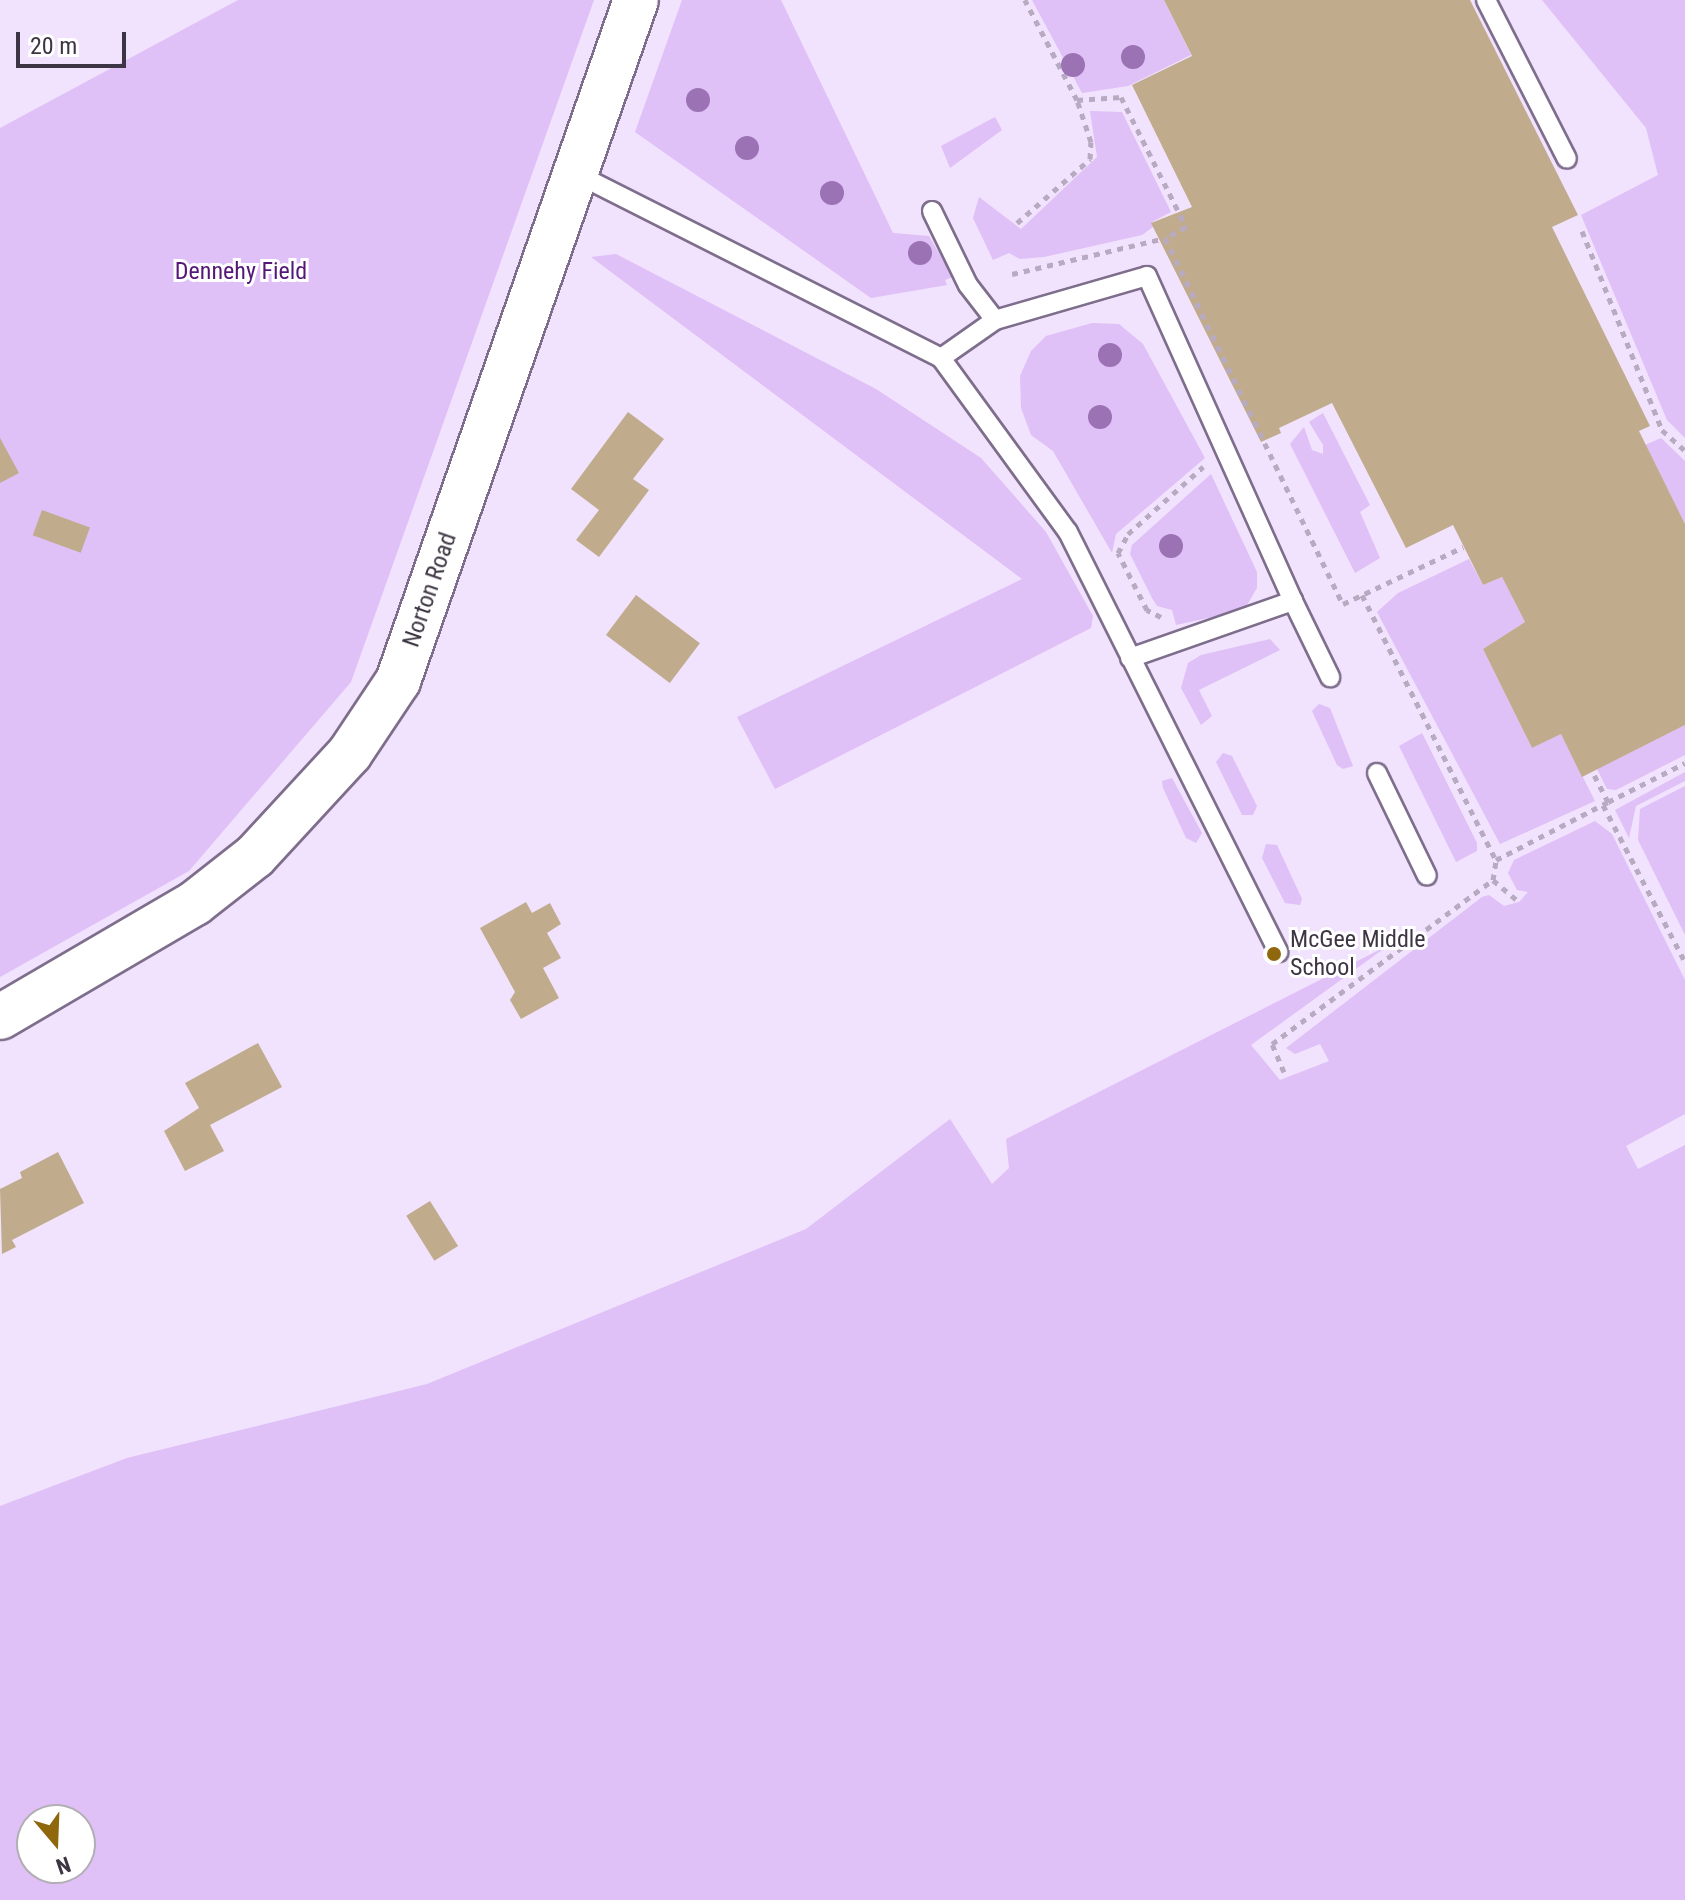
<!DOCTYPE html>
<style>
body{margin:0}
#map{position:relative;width:1685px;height:1900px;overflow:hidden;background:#f1e2fd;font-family:"Roboto Condensed",sans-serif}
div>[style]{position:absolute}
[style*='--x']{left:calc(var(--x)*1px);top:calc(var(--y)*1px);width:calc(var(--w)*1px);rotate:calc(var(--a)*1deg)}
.green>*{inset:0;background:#dfc0f7}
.building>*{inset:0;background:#c0ac8c;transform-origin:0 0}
.path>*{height:5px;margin-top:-2.5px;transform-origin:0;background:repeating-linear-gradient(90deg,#b7aac1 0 6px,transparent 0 12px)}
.roads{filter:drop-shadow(2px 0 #7e6e8c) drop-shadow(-2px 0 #7e6e8c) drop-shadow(0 2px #7e6e8c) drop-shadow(0 -2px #7e6e8c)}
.service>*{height:18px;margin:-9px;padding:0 9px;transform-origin:9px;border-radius:9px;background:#fff}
.secondary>*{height:44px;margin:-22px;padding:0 22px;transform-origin:22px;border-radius:22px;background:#fff}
.trees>*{width:24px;height:24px;margin:-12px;border-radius:50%;background:#9b72b3}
.dots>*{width:22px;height:22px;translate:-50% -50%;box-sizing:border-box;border:4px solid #fff;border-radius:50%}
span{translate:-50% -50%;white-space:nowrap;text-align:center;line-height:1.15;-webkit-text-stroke:6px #fff;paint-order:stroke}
.park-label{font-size:24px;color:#541677}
.street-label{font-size:24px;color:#3d3543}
.poi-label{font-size:24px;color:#3d3543}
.left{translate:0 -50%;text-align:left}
.north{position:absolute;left:16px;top:1804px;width:80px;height:80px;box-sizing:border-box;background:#fff;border:2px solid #b1aeb4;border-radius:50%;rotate:161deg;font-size:22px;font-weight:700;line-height:32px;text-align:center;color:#3d3543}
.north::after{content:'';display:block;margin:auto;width:28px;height:36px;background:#8f670d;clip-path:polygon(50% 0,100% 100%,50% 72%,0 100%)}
.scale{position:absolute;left:16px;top:32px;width:110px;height:36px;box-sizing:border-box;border:4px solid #3d3543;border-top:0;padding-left:10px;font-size:24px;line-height:28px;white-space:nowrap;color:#3d3543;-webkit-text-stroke:6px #fff;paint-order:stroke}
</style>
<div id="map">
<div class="green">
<i style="clip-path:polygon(238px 0,594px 0,351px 682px,189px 871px,0 977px,0 128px)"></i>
<i style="clip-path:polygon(682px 0,781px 0,893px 233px,929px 236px,953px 277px,945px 280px,947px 285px,871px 298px,635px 132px)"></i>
<i style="clip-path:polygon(1032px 0,1164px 0,1191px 55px,1128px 86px,1082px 93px)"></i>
<i style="clip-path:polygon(1542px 0,1685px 0,1685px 438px,1667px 420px,1581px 215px,1658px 175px,1646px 128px)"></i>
<i style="clip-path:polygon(1090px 111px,1122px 112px,1171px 212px,1152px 222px,1153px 227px,1142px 235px,1044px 257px,1020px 259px,1009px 253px,993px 260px,973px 218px,979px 197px,1021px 229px,1097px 157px)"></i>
<i style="clip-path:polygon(995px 117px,1002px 130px,950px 168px,941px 146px)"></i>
<i style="clip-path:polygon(616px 254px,876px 389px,981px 458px,1046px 532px,1093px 616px,1091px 628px,775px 789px,737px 717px,1022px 579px,591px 257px)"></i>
<i style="clip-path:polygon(1092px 323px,1119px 324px,1143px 344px,1205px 458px,1116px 534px,1112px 553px,1053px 451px,1031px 435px,1021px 408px,1020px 376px,1031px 351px,1046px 336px)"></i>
<i style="clip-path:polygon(1323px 413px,1370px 505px,1360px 512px,1380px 558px,1355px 573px,1290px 444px,1304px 427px,1312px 450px,1323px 454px,1323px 445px,1309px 422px)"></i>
<i style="clip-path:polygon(1661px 438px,1685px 461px,1685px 524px,1645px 445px)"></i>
<i style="clip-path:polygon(1211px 474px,1257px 572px,1257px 588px,1247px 605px,1235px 612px,1176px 625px,1172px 610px,1157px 606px,1152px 598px,1130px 554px,1132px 545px)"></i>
<i style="clip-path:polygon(1469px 559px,1483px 585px,1502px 577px,1525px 622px,1483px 649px,1532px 748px,1561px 734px,1595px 801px,1500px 844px,1377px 612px,1398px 593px)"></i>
<i style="clip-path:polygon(1270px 639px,1280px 650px,1199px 690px,1212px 716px,1201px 725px,1181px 688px,1188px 663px,1201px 655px)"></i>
<i style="clip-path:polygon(1319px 704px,1330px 708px,1353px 766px,1343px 769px,1337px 765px,1312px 711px)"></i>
<i style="clip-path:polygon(1685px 725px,1685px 755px,1616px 790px,1607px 789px,1597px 769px)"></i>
<i style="clip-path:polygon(1422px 733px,1477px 843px,1477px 851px,1456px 862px,1399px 746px)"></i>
<i style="clip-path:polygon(1223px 753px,1232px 756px,1257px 806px,1253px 815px,1242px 815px,1216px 762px)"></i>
<i style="clip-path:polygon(1685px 772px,1685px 781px,1636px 806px,1629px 838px,1615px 810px)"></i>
<i style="clip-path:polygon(1172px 778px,1202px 833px,1196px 843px,1186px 838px,1163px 788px,1162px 781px)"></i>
<i style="clip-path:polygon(1685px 786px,1685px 935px,1638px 840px,1640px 809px)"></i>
<i style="clip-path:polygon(evenodd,1595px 821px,1612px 834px,1685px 980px,1685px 1114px,1626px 1146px,1638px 1169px,1685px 1145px,1685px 1900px,0 1900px,0 1506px,127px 1458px,427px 1384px,806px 1229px,950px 1119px,992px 1184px,1009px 1168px,1006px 1139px,1389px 945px,1251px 1045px,1280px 1080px,1329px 1061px,1320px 1044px,1295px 1054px,1286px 1048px,1482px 897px,1489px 895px,1504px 906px,1519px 902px,1528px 892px,1517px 890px,1508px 873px,1514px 860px,1595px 821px,80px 1820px,80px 1868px,32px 1868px,32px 1820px,80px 1820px)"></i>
<i style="clip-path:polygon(1266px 844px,1277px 845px,1302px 899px,1300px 905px,1285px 903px,1262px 858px)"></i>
</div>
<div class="building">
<i style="clip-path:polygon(1164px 0,1470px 0,1578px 215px,1552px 227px,1650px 426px,1639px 431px,1685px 524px,1685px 725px,1582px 777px,1561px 734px,1532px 748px,1483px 649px,1525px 622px,1502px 577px,1483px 585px,1453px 525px,1406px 548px,1332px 403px,1279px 428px,1281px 433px,1261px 442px,1151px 223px,1192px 207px,1132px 85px,1192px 56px)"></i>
<i style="clip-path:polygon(628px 412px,664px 439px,633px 479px,649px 490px,599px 557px,576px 540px,599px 510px,571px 489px)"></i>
<i style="clip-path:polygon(0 438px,19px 473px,0 483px)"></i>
<i style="left:42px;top:510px;width:51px;height:27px;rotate:20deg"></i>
<i style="left:636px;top:595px;width:80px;height:50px;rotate:37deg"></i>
<i style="clip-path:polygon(526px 902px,532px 913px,550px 903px,561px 924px,547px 933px,561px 958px,543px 968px,559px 998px,521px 1019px,510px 1000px,515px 992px,480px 928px)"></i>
<i style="clip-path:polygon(258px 1043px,282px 1087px,210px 1125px,224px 1151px,185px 1171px,164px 1131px,199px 1108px,185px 1083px)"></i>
<i style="clip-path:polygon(58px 1152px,84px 1203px,12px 1240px,16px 1247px,2px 1254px,0 1189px,22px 1178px,20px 1172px)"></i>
<i style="left:430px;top:1201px;width:53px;height:28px;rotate:58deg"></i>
</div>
<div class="path">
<i style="--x:1077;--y:100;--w:44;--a:-3.9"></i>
<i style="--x:1121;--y:97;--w:145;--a:63.4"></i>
<i style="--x:1186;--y:227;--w:24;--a:152"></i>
<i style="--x:1017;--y:223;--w:97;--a:-41.2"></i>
<i style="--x:1090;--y:159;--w:17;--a:-87"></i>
<i style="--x:1091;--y:142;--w:44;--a:-108.4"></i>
<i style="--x:1077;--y:100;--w:113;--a:-117.5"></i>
<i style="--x:1582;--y:231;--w:214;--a:68.1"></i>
<i style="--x:1662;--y:430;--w:31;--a:42"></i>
<i style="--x:1012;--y:274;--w:157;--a:-13.2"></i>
<i style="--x:1165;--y:238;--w:407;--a:64.1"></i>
<i style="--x:1343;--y:604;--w:133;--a:-25.4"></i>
<i style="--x:1362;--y:595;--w:297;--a:63.2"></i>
<i style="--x:1496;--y:860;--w:126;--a:-27.4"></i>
<i style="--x:1608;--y:802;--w:35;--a:-117"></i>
<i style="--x:1161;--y:617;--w:16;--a:-153"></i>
<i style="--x:1147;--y:610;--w:64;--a:-117"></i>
<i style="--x:1118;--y:553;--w:21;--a:-62"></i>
<i style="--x:1128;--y:534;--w:101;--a:-41.8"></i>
<i style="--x:1608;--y:802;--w:86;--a:-26.9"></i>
<i style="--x:1603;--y:805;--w:177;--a:62.4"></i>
<i style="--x:1493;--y:880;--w:34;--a:40"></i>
<i style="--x:1284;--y:1072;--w:30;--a:-113"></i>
<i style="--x:1272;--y:1044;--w:275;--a:-36.6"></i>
<i style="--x:1493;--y:880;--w:20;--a:-81"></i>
</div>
<div class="roads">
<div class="service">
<i style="--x:1486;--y:0;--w:178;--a:63"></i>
<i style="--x:575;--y:173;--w:410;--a:26.8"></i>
<i style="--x:941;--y:358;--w:215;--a:53.9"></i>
<i style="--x:1068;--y:532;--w:470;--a:63.4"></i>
<i style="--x:932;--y:211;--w:82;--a:64.1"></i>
<i style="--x:968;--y:285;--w:44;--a:52.4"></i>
<i style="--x:941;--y:358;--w:66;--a:-35.1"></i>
<i style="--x:995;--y:320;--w:158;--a:-16.1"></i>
<i style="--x:1147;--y:276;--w:356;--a:65.8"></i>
<i style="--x:1130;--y:658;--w:173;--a:-19.3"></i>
<i style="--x:1293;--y:601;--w:85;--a:64"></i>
<i style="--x:1377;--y:773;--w:114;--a:64.1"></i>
</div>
<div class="secondary">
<i style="--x:0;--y:1017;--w:226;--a:-30.3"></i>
<i style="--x:195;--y:903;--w:76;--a:-38.1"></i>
<i style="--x:255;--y:856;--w:140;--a:-47.3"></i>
<i style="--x:350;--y:753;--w:87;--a:-56.3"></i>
<i style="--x:398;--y:681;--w:721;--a:-70.74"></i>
</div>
</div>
<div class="trees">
<i style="left:1133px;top:57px"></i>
<i style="left:1073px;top:65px"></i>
<i style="left:698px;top:100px"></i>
<i style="left:747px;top:148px"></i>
<i style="left:832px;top:193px"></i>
<i style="left:920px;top:253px"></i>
<i style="left:1110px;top:355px"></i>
<i style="left:1100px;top:417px"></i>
<i style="left:1171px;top:546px"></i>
</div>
<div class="dots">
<i style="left:1274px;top:954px;background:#8f670d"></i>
</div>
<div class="park-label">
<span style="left:241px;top:272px">Dennehy Field</span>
</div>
<div class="street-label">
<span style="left:430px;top:590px;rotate:-71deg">Norton Road</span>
</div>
<div class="poi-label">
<span class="left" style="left:1290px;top:954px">McGee Middle<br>School</span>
</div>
<div class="north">N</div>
<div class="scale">20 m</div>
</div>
